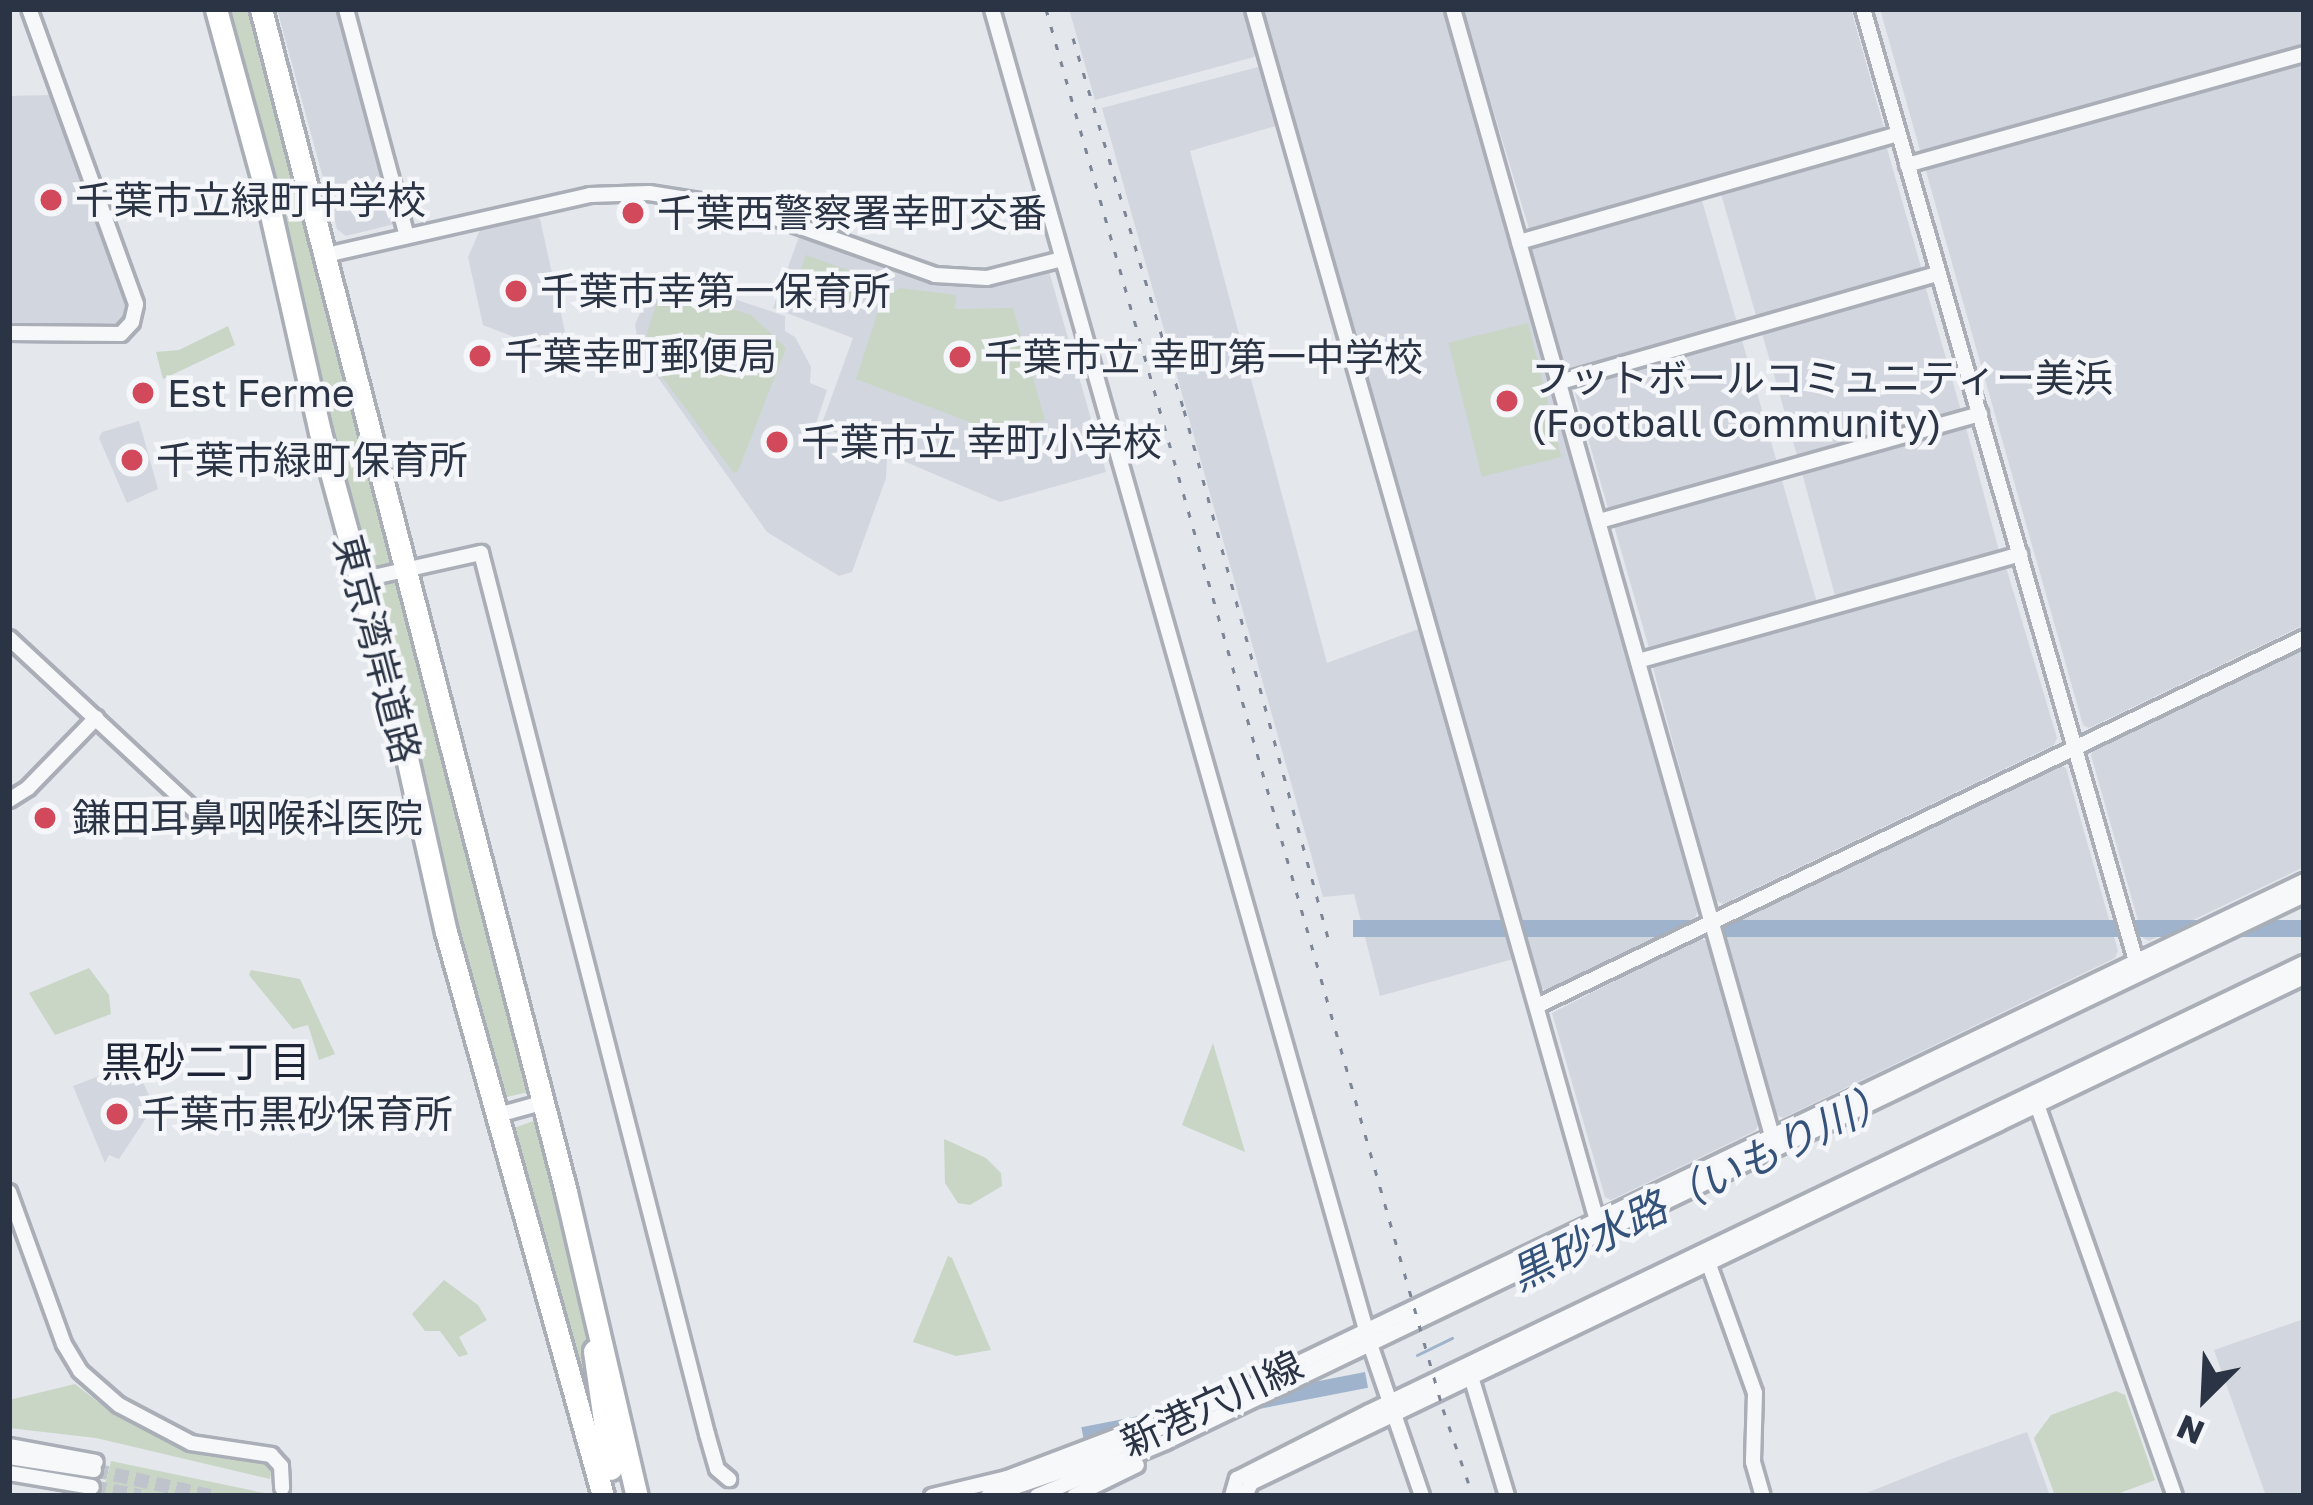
<!DOCTYPE html>
<meta charset="utf-8">
<style>
body{margin:0}
#map{position:relative;width:2313px;height:1505px;overflow:hidden;background:#e4e7ec;font-family:"Golos Text","Noto Sans JP",sans-serif}
div>[style]{position:absolute}
[style*='--x']{left:calc(var(--x)*1px);top:calc(var(--y)*1px);width:calc(var(--w)*1px);rotate:calc(var(--a)*1deg)}
.built>*{inset:0;background:#d2d6de;transform-origin:0 0}
.green>*{inset:0;background:#c9d6c5;transform-origin:0 0}
.water>*{inset:0;background:#9fb4cc;transform-origin:0 0}
.stream>*{height:3px;margin:-1.5px;padding:0 1.5px;transform-origin:1.5px;border-radius:1.5px;background:#9fb4cc}
.minor-tunnel>*{height:14px;margin-top:-7px;transform-origin:0;background:repeating-linear-gradient(90deg,#bfc3cb 0 14px,transparent 0 21px)}
.roads{filter:drop-shadow(3px 0 #a9aeb7) drop-shadow(-3px 0 #a9aeb7) drop-shadow(0 3px #a9aeb7) drop-shadow(0 -3px #a9aeb7)}
.minor>*{height:14px;margin:-7px;padding:0 7px;transform-origin:7px;border-radius:7px;background:#f7f8fa}
.highway>*{height:21px;margin:-10.5px;padding:0 10.5px;transform-origin:10.5px;border-radius:10.5px;background:#fff}
.rail>*{height:3px;margin-top:-1.5px;transform-origin:0;background:repeating-linear-gradient(90deg,#7d8696 0 6px,transparent 0 18px)}
.dots>*{width:33px;height:33px;translate:-50% -50%;box-sizing:border-box;border:6px solid #f4f6f9;border-radius:50%}
span{translate:-50% -50%;white-space:nowrap;text-align:center;line-height:1.15;-webkit-text-stroke:9px #f4f6f9;paint-order:stroke}
.poi-label{font-size:39px;color:#2b3445}
.left{translate:0 -50%;text-align:left}
.street-label{font-size:39px;color:#2b3445}
.neighbourhood-label{font-size:42px;color:#1d2536}
.water-label{font-size:42px;color:#34527a;font-style:italic}
.frame{position:absolute;inset:0;border:12px solid #2b3445;pointer-events:none}
.north{position:absolute;left:2145px;top:1337px;width:120px;height:120px;-webkit-text-stroke:9px #f4f6f9;paint-order:stroke;rotate:204deg;font-size:33px;font-weight:700;line-height:48px;text-align:center;color:#2b3445}
.north::after{content:'';display:block;margin:auto;width:42px;height:54px;background:#2b3445;clip-path:polygon(50% 0,100% 100%,50% 72%,0 100%)}
</style>
<div id="map">
<div class="built">
<i style="clip-path:polygon(277px 9px,337px 9px,394px 224px,346px 236px,337px 229px)"></i>
<i style="clip-path:polygon(1069px 9px,1244px 9px,1256px 52px,1254px 57px,1095px 100px)"></i>
<i style="clip-path:polygon(1261px 9px,1443px 9px,1698px 911px,1695px 918px,1546px 990px,1538px 987px)"></i>
<i style="clip-path:polygon(1463px 9px,1851px 9px,1884px 128px,1530px 232px)"></i>
<i style="clip-path:polygon(1880px 9px,2304px 9px,2304px 625px,2089px 728px,2083px 725px)"></i>
<i style="clip-path:polygon(1262px 66px,1279px 125px,1190px 151px,1327px 663px,1424px 627px,1517px 958px,1380px 996px,1354px 894px,1323px 897px,1102px 108px)"></i>
<i style="clip-path:polygon(52px 95px,57px 98px,129px 303px,126px 315px,111px 327px,9px 326px,9px 96px)"></i>
<i style="left:1886px;top:145px;width:131px;height:172px;rotate:74deg"></i>
<i style="left:1701px;top:197px;width:132px;height:178px;rotate:74deg"></i>
<i style="clip-path:polygon(535px 217px,540px 219px,567px 341px,539px 347px,483px 325px,468px 257px,480px 230px)"></i>
<i style="clip-path:polygon(799px 237px,932px 283px,980px 288px,1049px 271px,1106px 472px,1000px 502px,821px 426px,853px 338px,773px 308px)"></i>
<i style="clip-path:polygon(658px 285px,702px 288px,785px 316px,785px 331px,795px 337px,811px 367px,810px 383px,827px 390px,815px 427px,887px 458px,886px 478px,852px 572px,839px 576px,767px 532px,640px 352px,635px 325px,650px 289px)"></i>
<i style="left:1925px;top:285px;width:131px;height:170px;rotate:74deg"></i>
<i style="left:1741px;top:337px;width:131px;height:175px;rotate:74deg"></i>
<i style="clip-path:polygon(139px 421px,158px 489px,127px 503px,99px 438px,102px 432px)"></i>
<i style="left:1965px;top:424px;width:132px;height:170px;rotate:75deg"></i>
<i style="left:1781px;top:477px;width:131px;height:174px;rotate:74deg"></i>
<i style="clip-path:polygon(2005px 564px,2057px 738px,2054px 745px,1723px 904px,1715px 900px,1652px 664px)"></i>
<i style="clip-path:polygon(2304px 648px,2304px 867px,2149px 941px,2143px 938px,2091px 755px,2094px 749px)"></i>
<i style="clip-path:polygon(2059px 765px,2066px 768px,2118px 951px,2115px 958px,1783px 1118px,1776px 1115px,1725px 931px,1729px 924px)"></i>
<i style="clip-path:polygon(1700px 938px,1706px 941px,1759px 1124px,1755px 1131px,1611px 1200px,1605px 1197px,1552px 1013px)"></i>
<i style="clip-path:polygon(134px 1063px,154px 1106px,119px 1159px,109px 1155px,105px 1163px,73px 1086px)"></i>
<i style="clip-path:polygon(2304px 1319px,2304px 1496px,2266px 1496px,2214px 1350px)"></i>
<i style="clip-path:polygon(2027px 1432px,2050px 1496px,1859px 1496px,1949px 1460px)"></i>
</div>
<div class="green">
<i style="clip-path:polygon(225px 9px,249px 9px,395px 564px,367px 571px)"></i>
<i style="left:806px;top:255px;width:59px;height:33px;rotate:20deg"></i>
<i style="clip-path:polygon(900px 288px,956px 295px,955px 309px,1013px 308px,1045px 420px,996px 432px,856px 379px,882px 299px)"></i>
<i style="clip-path:polygon(658px 298px,707px 301px,751px 315px,786px 348px,738px 471px,734px 473px,648px 358px,647px 333px)"></i>
<i style="left:1528px;top:323px;width:138px;height:82px;rotate:76deg"></i>
<i style="clip-path:polygon(228px 326px,235px 345px,163px 379px,156px 352px,179px 350px)"></i>
<i style="left:398px;top:576px;width:532px;height:29px;rotate:76deg"></i>
<i style="clip-path:polygon(89px 968px,109px 995px,111px 1014px,55px 1035px,29px 993px)"></i>
<i style="clip-path:polygon(251px 970px,300px 979px,335px 1054px,319px 1060px,308px 1025px,293px 1029px,249px 975px)"></i>
<i style="clip-path:polygon(1213px 1043px,1245px 1152px,1182px 1125px)"></i>
<i style="clip-path:polygon(539px 1119px,582px 1302px,594px 1418px,511px 1129px)"></i>
<i style="clip-path:polygon(944px 1139px,986px 1158px,1001px 1173px,1002px 1186px,970px 1205px,958px 1203px,945px 1183px)"></i>
<i style="clip-path:polygon(948px 1256px,952px 1258px,991px 1350px,956px 1356px,913px 1342px)"></i>
<i style="clip-path:polygon(444px 1280px,478px 1305px,487px 1320px,459px 1337px,468px 1354px,459px 1357px,440px 1331px,425px 1331px,412px 1314px)"></i>
<i style="clip-path:polygon(75px 1384px,107px 1409px,182px 1447px,260px 1459px,272px 1468px,270px 1479px,96px 1438px,9px 1428px,9px 1400px)"></i>
<i style="clip-path:polygon(2116px 1391px,2125px 1395px,2155px 1480px,2112px 1496px,2055px 1496px,2034px 1438px,2051px 1415px)"></i>
<i style="clip-path:polygon(111px 1461px,264px 1493px,267px 1496px,102px 1496px)"></i>
</div>
<div class="water">
<i style="left:2304px;top:920px;width:17px;height:951px;rotate:90deg"></i>
<i style="left:1365px;top:1372px;width:16px;height:289px;rotate:79deg"></i>
</div>
<div class="stream">
<i style="--x:1417;--y:1355;--w:39;--a:-26"></i>
</div>
<div class="minor-tunnel">
<i style="--x:94;--y:1470;--w:119;--a:12.6"></i>
<i style="--x:92;--y:1487;--w:49;--a:10.6"></i>
</div>
<div class="roads">
<div class="minor">
<i style="--x:346;--y:9;--w:235;--a:75"></i>
<i style="--x:992;--y:9;--w:1387;--a:74.19"></i>
<i style="--x:1370;--y:1344;--w:161;--a:71.1"></i>
<i style="--x:1253;--y:9;--w:1267;--a:74.15"></i>
<i style="--x:1453;--y:9;--w:1174;--a:74.19"></i>
<i style="--x:1863;--y:9;--w:998;--a:74"></i>
<i style="--x:1907;--y:165;--w:412;--a:-15.6"></i>
<i style="--x:1519;--y:242;--w:394;--a:-15.9"></i>
<i style="--x:326;--y:255;--w:271;--a:-12.8"></i>
<i style="--x:590;--y:195;--w:59;--a:-1.9"></i>
<i style="--x:649;--y:193;--w:102;--a:9"></i>
<i style="--x:750;--y:209;--w:196;--a:19.6"></i>
<i style="--x:935;--y:275;--w:52;--a:3.3"></i>
<i style="--x:987;--y:278;--w:77;--a:-14.2"></i>
<i style="--x:9;--y:333;--w:112;--a:0.5"></i>
<i style="--x:121;--y:334;--w:16;--a:-47"></i>
<i style="--x:132;--y:322;--w:18;--a:-77"></i>
<i style="--x:136;--y:304;--w:314;--a:-109.9"></i>
<i style="--x:1560;--y:382;--w:394;--a:-16"></i>
<i style="--x:1599;--y:521;--w:396;--a:-15.7"></i>
<i style="--x:360;--y:580;--w:124;--a:-12.6"></i>
<i style="--x:481;--y:553;--w:910;--a:75.61"></i>
<i style="--x:707;--y:1434;--w:36;--a:74"></i>
<i style="--x:717;--y:1469;--w:16;--a:40"></i>
<i style="--x:9;--y:638;--w:270;--a:42.9"></i>
<i style="--x:1638;--y:661;--w:397;--a:-15.6"></i>
<i style="--x:9;--y:800;--w:22;--a:-32"></i>
<i style="--x:28;--y:788;--w:98;--a:-45.8"></i>
<i style="--x:1537;--y:1006;--w:851;--a:-25.63"></i>
<i style="--x:2035;--y:1099;--w:421;--a:70.6"></i>
<i style="--x:498;--y:1115;--w:46;--a:-15.3"></i>
<i style="--x:9;--y:1192;--w:162;--a:70.1"></i>
<i style="--x:64;--y:1344;--w:31;--a:59"></i>
<i style="--x:80;--y:1371;--w:52;--a:41.1"></i>
<i style="--x:119;--y:1405;--w:81;--a:27.8"></i>
<i style="--x:191;--y:1443;--w:81;--a:8.5"></i>
<i style="--x:271;--y:1455;--w:15;--a:48"></i>
<i style="--x:281;--y:1466;--w:22;--a:87"></i>
<i style="--x:1707;--y:1259;--w:142;--a:70.3"></i>
<i style="--x:1755;--y:1393;--w:69;--a:91.7"></i>
<i style="--x:1753;--y:1462;--w:35;--a:74"></i>
<i style="--x:1469;--y:1370;--w:132;--a:73.2"></i>
<i style="--x:9;--y:1446;--w:88;--a:10.4"></i>
<i style="--x:9;--y:1457;--w:86;--a:8.7"></i>
<i style="--x:9;--y:1473;--w:84;--a:9.6"></i>
<i style="--x:932;--y:1496;--w:77;--a:-13.5"></i>
<i style="--x:1007;--y:1478;--w:152;--a:-20.8"></i>
<i style="--x:988;--y:1496;--w:96;--a:-18.8"></i>
<i style="--x:1079;--y:1465;--w:162;--a:-24.5"></i>
<i style="--x:1226;--y:1398;--w:1196;--a:-25.62"></i>
<i style="--x:1037;--y:1496;--w:140;--a:-22.7"></i>
<i style="--x:1166;--y:1442;--w:1263;--a:-25.67"></i>
<i style="--x:1074;--y:1496;--w:70;--a:-26.2"></i>
<i style="--x:1232;--y:1496;--w:18;--a:-74"></i>
<i style="--x:1237;--y:1479;--w:148;--a:-26.9"></i>
<i style="--x:1369;--y:1412;--w:1037;--a:-25.65"></i>
<i style="--x:1245;--y:1496;--w:14;--a:-65"></i>
<i style="--x:1251;--y:1483;--w:1168;--a:-25.67"></i>
</div>
<div class="highway">
<i style="--x:216;--y:9;--w:186;--a:74.7"></i>
<i style="--x:265;--y:188;--w:250;--a:77.3"></i>
<i style="--x:320;--y:432;--w:310;--a:74.8"></i>
<i style="--x:401;--y:731;--w:206;--a:77.4"></i>
<i style="--x:446;--y:932;--w:585;--a:74.44"></i>
<i style="--x:261;--y:9;--w:1222;--a:75.54"></i>
<i style="--x:566;--y:1192;--w:312;--a:76.9"></i>
<i style="--x:594;--y:1351;--w:119;--a:81.8"></i>
</div>
</div>
<div class="rail">
<i style="--x:1046;--y:9;--w:1455;--a:74.17"></i>
<i style="--x:1443;--y:1409;--w:92;--a:71"></i>
<i style="--x:1073;--y:38;--w:388;--a:73.4"></i>
<i style="--x:1184;--y:410;--w:547;--a:74.74"></i>
</div>
<div class="dots">
<i style="left:51px;top:200px;background:#d1495b"></i>
<i style="left:633px;top:213px;background:#d1495b"></i>
<i style="left:516px;top:291px;background:#d1495b"></i>
<i style="left:480px;top:356px;background:#d1495b"></i>
<i style="left:960px;top:357px;background:#d1495b"></i>
<i style="left:143px;top:393px;background:#d1495b"></i>
<i style="left:1507px;top:401px;background:#d1495b"></i>
<i style="left:777px;top:442px;background:#d1495b"></i>
<i style="left:132px;top:460px;background:#d1495b"></i>
<i style="left:45px;top:818px;background:#d1495b"></i>
<i style="left:117px;top:1114px;background:#d1495b"></i>
</div>
<div class="poi-label">
<span class="left" style="left:75px;top:200px">千葉市立緑町中学校</span>
<span class="left" style="left:657px;top:213px">千葉西警察署幸町交番</span>
<span class="left" style="left:540px;top:291px">千葉市幸第一保育所</span>
<span class="left" style="left:504px;top:356px">千葉幸町郵便局</span>
<span class="left" style="left:984px;top:357px">千葉市立 幸町第一中学校</span>
<span class="left" style="left:1531px;top:401px">フットボールコミュニティー美浜<br>(Football Community)</span>
<span class="left" style="left:167px;top:393px">Est Ferme</span>
<span class="left" style="left:801px;top:442px">千葉市立 幸町小学校</span>
<span class="left" style="left:156px;top:460px">千葉市緑町保育所</span>
<span class="left" style="left:72px;top:818px">鎌田耳鼻咽喉科医院</span>
<span class="left" style="left:141px;top:1114px">千葉市黒砂保育所</span>
</div>
<div class="street-label">
<span style="left:377px;top:649px;rotate:75deg">東京湾岸道路</span>
<span style="left:1212px;top:1404px;rotate:-25deg">新港穴川線</span>
</div>
<div class="neighbourhood-label">
<span style="left:206px;top:1061px">黒砂二丁目</span>
</div>
<div class="water-label">
<span style="left:1701px;top:1185px;rotate:-26deg">黒砂水路（いもり川）</span>
</div>
<div class="frame"></div>
<div class="north">N</div>
</div>
